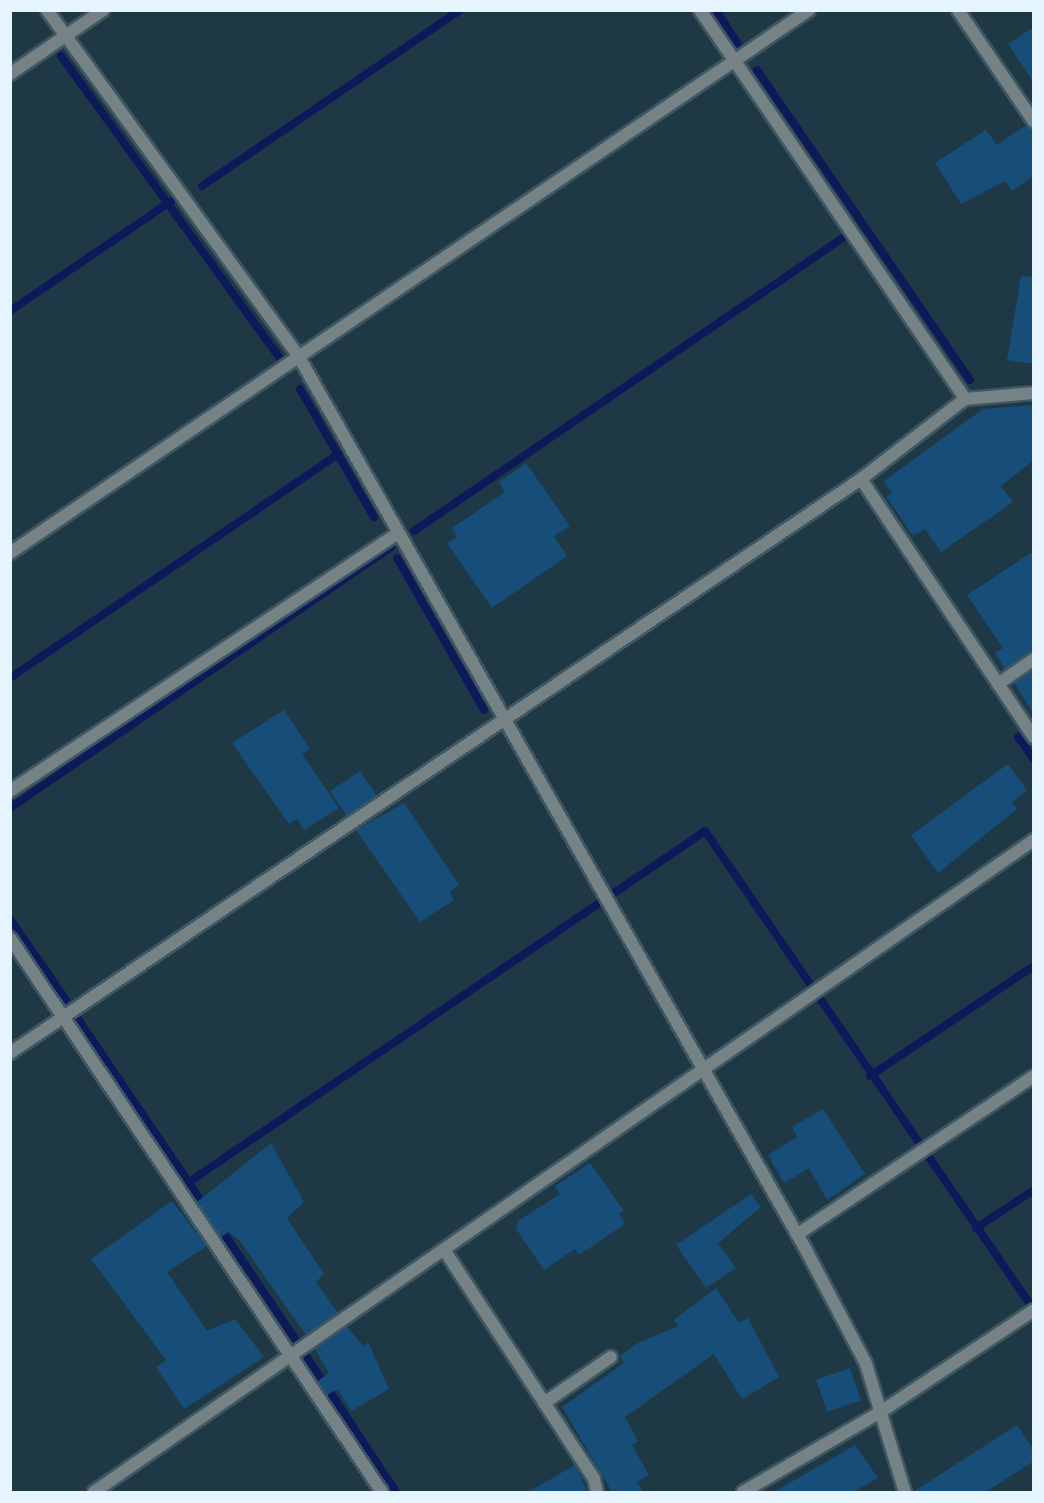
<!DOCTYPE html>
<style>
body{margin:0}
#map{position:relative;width:1044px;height:1503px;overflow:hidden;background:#1e3945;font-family:Overpass,sans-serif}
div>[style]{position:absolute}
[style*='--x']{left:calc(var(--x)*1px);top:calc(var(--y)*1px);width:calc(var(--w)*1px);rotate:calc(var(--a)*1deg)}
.stream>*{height:8px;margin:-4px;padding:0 4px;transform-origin:4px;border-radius:4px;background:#0c1a5a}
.building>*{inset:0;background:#174d79;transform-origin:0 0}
.roads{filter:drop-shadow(2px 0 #3e5762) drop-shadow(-2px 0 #3e5762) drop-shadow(0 2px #3e5762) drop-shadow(0 -2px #3e5762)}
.minor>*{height:12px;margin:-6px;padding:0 6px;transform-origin:6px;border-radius:6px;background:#758386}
span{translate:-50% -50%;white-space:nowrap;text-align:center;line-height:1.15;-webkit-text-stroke:5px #1e3945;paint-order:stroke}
.frame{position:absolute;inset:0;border:12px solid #e6f5fd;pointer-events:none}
</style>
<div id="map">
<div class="stream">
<i style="--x:716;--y:10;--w:40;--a:57.1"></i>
<i style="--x:61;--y:56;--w:374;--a:54.1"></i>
<i style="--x:757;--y:70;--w:376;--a:55.5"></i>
<i style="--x:202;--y:186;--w:312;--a:-34.3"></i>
<i style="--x:10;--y:311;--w:195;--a:-34.3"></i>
<i style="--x:300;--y:389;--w:148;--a:60"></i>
<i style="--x:414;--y:531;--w:521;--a:-34.36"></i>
<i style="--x:397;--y:558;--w:175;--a:60.2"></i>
<i style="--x:10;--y:678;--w:397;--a:-34.3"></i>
<i style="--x:1018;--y:737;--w:28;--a:55"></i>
<i style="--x:10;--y:808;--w:462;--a:-34.4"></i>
<i style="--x:10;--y:919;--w:98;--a:55.3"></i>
<i style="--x:78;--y:1019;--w:228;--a:55.9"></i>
<i style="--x:870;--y:1076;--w:197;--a:-33.9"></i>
<i style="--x:189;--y:1182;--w:624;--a:-34.22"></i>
<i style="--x:705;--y:831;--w:581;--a:55.52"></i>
<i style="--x:219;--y:1226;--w:138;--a:56"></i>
<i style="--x:976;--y:1228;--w:69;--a:-33.2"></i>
<i style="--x:305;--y:1354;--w:165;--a:56.6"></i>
</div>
<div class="building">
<i style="clip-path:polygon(1034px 27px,1034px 83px,1008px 44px)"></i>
<i style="clip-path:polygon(1026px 125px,1034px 130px,1034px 176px,1012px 191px,1005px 181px,961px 204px,935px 163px,986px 130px,997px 145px)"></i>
<i style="clip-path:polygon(1021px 276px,1034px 277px,1034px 364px,1007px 360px)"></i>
<i style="clip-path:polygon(1034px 405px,1034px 460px,1001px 486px,1013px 502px,941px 552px,925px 529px,913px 536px,886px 496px,892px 493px,884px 481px,983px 409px)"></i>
<i style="clip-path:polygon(526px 463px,570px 526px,554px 536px,567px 556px,492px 608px,447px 543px,457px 537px,452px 528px,505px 492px,499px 482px)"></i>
<i style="clip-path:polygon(1034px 551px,1034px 651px,1005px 669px,995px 653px,1003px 648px,967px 595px)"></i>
<i style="clip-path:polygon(1034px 669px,1034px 714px,1014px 683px)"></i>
<i style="clip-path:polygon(284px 710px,310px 749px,302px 754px,339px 808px,304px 830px,297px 819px,289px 824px,232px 743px)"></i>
<i style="clip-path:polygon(1008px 764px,1027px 790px,1012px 802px,1017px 809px,938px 873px,911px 835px)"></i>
<i style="left:360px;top:771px;width:30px;height:36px;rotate:56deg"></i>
<i style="clip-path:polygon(404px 803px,459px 885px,450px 892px,454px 900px,420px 922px,356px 830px)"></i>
<i style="clip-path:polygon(823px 1109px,865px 1174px,827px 1200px,809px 1168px,784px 1183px,768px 1155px,797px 1137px,792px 1127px)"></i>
<i style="clip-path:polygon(271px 1143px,304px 1202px,287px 1218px,324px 1274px,316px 1282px,338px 1313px,306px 1335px,239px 1240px,229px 1232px,221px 1237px,197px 1202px)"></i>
<i style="clip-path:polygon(590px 1163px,624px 1211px,619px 1214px,625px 1224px,579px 1255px,575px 1249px,544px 1270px,516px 1229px,518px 1221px,560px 1194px,555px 1186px)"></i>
<i style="clip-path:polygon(751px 1194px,761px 1207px,718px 1243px,736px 1268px,706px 1288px,676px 1245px)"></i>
<i style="clip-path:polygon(172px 1201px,207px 1246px,167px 1272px,207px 1331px,235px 1319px,264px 1357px,184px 1409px,156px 1367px,166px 1360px,91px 1259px)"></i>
<i style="clip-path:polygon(716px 1288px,739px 1323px,748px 1318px,779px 1377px,742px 1399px,714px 1354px,625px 1417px,638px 1441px,632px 1445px,649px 1475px,637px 1482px,643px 1492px,612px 1492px,562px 1407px,624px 1363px,620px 1356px,636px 1344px,678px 1326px,674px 1320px)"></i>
<i style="clip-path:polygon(347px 1327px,363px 1346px,368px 1342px,389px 1389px,351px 1411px,338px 1389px,327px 1395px,318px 1381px,329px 1373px,315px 1349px)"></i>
<i style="left:850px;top:1368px;width:34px;height:36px;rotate:71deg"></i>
<i style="clip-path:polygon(1017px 1425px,1034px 1450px,1034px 1461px,986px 1492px,913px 1492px)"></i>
<i style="clip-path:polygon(855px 1445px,878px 1478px,853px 1492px,774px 1492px)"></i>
<i style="clip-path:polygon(575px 1465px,588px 1492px,528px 1492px)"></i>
</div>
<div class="roads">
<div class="minor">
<i style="--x:47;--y:10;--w:429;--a:54"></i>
<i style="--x:299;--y:357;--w:1027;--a:60.41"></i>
<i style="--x:806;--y:1250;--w:129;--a:62.2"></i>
<i style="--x:866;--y:1364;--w:134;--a:73.1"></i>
<i style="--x:700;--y:10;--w:471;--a:55.7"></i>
<i style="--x:958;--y:10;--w:135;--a:55.8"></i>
<i style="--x:10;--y:74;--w:113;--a:-34.5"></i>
<i style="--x:861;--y:479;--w:311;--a:56.2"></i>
<i style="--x:10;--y:553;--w:966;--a:-34.2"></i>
<i style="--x:998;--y:684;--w:44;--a:-34.8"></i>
<i style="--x:10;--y:791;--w:466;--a:-33.6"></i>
<i style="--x:10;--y:938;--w:667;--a:56.12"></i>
<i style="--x:10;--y:1053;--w:1026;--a:-34"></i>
<i style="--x:861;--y:479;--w:131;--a:-37.6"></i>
<i style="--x:965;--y:399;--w:69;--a:-5"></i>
<i style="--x:798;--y:1234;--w:284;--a:-33.8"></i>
<i style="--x:445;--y:1251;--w:272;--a:56.8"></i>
<i style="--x:594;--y:1479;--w:13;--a:77"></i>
<i style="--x:544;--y:1403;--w:81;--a:-34.5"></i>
<i style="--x:94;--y:1492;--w:1144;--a:-34.75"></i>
<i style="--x:743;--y:1492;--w:161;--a:-30.2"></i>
<i style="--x:882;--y:1411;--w:182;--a:-33.6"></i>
</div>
</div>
<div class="frame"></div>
</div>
